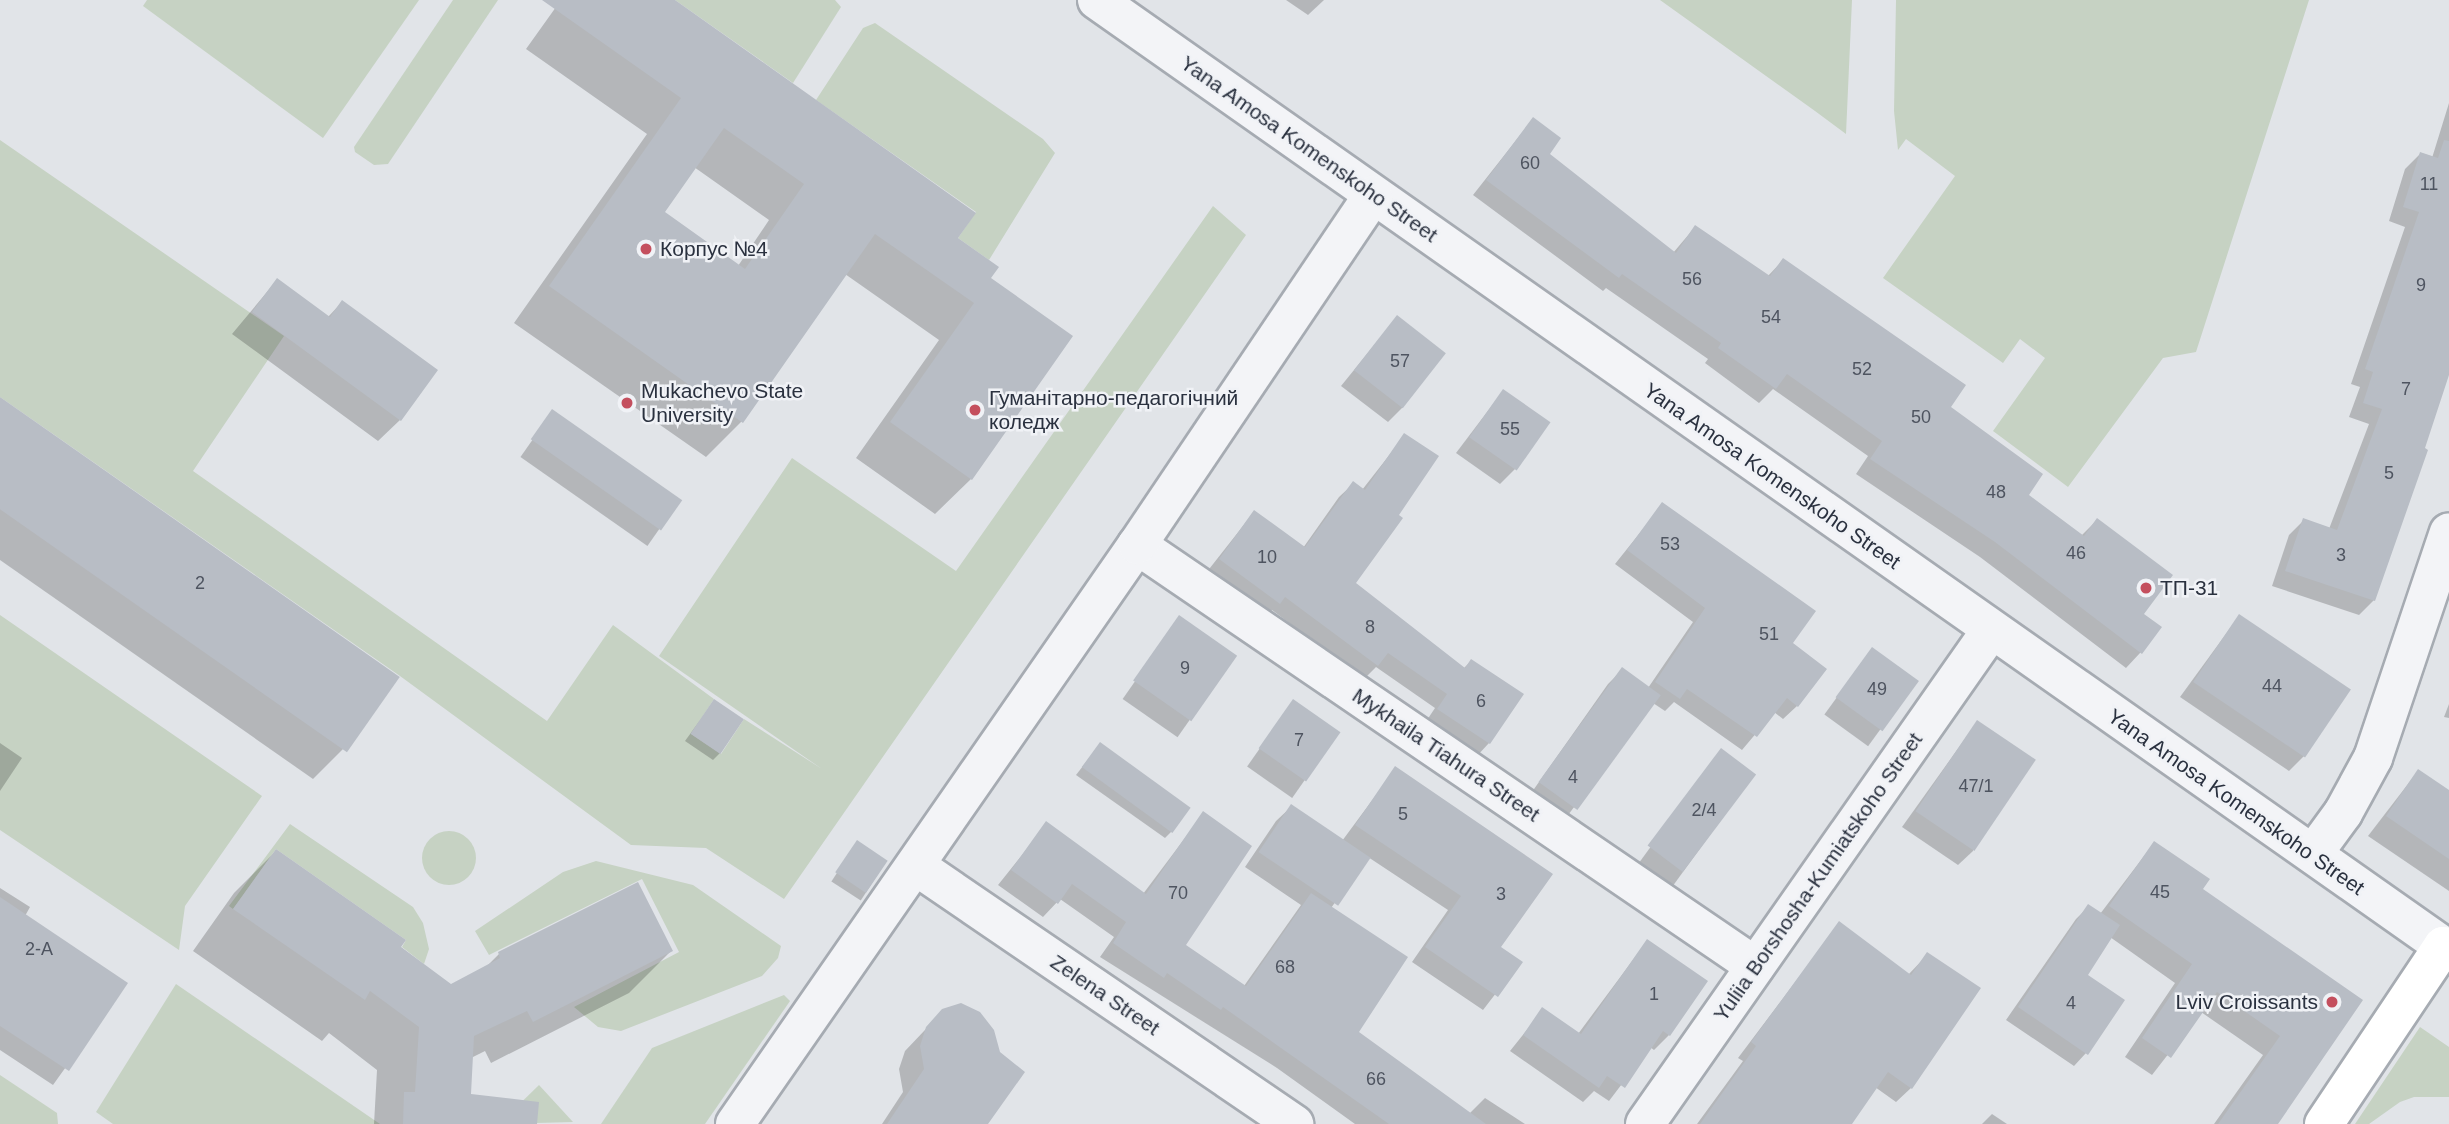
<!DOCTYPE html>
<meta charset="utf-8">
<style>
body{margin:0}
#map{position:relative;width:2449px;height:1124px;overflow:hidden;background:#e1e4e8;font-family:Arial,sans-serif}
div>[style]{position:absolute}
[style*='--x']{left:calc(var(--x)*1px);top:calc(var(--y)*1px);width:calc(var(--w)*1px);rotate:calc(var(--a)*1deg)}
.green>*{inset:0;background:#c6d2c3}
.round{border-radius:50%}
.shadow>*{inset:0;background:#0003;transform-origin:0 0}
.building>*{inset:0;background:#b8bdc5;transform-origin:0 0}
.roads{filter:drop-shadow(2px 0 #a6abb2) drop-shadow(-2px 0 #a6abb2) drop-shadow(0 2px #a6abb2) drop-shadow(0 -2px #a6abb2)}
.minor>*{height:38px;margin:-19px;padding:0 19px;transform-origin:19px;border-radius:19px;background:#f3f4f7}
.major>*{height:38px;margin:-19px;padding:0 19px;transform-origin:19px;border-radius:19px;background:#fff}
.dots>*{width:19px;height:19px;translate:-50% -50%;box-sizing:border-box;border:4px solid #f0f2f6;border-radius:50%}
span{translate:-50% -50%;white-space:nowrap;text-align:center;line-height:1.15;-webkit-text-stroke:5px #f0f2f6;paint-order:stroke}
.number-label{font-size:18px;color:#4e5460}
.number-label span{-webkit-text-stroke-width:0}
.street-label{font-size:21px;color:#2a313f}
.poi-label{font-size:21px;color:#2a313f}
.left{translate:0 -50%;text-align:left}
.right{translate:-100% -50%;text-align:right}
</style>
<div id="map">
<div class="green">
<i style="clip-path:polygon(147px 0,419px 0,323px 138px,143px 6px)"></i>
<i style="clip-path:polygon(453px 0,498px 0,388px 164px,374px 165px,355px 152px,354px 147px)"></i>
<i style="clip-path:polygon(675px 0,835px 0,841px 7px,793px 83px)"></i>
<i style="clip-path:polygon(1660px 0,1852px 0,1846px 134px,1815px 111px)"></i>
<i style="clip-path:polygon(1896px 0,2309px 0,2196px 352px,2163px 358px,2068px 487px,1993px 431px,2045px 358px,2020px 339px,2003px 363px,1883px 278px,1955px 176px,1906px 139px,1898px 150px,1894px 111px)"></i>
<i style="clip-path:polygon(875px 23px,1043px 139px,1055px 153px,989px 260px,958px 238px,976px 212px,816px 100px,863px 28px)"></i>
<i style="clip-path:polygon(0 140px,284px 336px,193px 471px,547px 721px,613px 625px,714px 699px,691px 734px,721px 754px,744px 719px,822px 769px,659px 656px,792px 458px,956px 571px,1213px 206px,1246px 235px,784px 899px,706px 848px,631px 845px,400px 676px,0 397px)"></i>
<i style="clip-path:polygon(0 615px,262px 796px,185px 906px,179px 950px,0 830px)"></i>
<i style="clip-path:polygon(290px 824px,413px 907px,423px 923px,429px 949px,424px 964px,402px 947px,406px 940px,276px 849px,233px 909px,229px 906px)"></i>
<i class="round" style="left:422px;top:831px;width:54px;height:54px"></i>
<i style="clip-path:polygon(596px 861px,693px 885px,781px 946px,778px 958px,762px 976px,621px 1031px,598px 1027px,574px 1007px,679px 952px,642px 879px,489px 955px,475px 931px,563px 872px)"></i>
<i style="clip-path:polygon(176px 984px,380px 1124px,113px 1124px,96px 1112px)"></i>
<i style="clip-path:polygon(784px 995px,790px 1001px,705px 1124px,601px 1124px,652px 1048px)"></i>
<i style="clip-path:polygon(2420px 1027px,2449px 1047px,2449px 1097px,2414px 1097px,2400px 1102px,2369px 1124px,2355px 1124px)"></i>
<i style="clip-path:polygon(0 1075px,57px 1113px,58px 1124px,0 1124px)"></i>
<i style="clip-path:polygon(539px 1085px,573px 1122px,501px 1124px,500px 1123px)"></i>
</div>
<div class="shadow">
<i style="clip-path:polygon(evenodd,561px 0,672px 0,989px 278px,971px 479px,935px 514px,856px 458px,939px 340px,845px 274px,742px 421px,706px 457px,514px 323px,647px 134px,526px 49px,561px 0,694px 167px,769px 220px,738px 266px,662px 213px,694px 167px)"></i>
<i style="clip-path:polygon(1286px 0,1324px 0,1308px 15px)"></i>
<i style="clip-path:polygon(2449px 103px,2449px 370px,2374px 600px,2359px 615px,2272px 586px,2289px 535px,2304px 520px,2329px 529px,2369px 424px,2349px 417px,2360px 387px,2351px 384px,2405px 227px,2389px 221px,2405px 169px,2420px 154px,2432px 158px)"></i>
<i style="clip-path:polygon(1533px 119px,1547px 155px,1673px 253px,1695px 227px,1767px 277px,1783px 260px,1948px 408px,2026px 495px,2081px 536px,2097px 520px,2142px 614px,2160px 628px,2140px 653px,2126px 668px,1980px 557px,1856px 474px,1868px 456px,1773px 389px,1759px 403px,1705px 363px,1708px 359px,1606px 288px,1603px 291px,1473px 195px)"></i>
<i style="clip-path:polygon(277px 280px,328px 317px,342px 302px,400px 420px,378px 441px,232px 334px)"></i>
<i style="clip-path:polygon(1397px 317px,1403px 407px,1388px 422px,1341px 386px)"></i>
<i style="clip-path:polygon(1503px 391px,1515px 469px,1500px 484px,1456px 453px)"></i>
<i style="clip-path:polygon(0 399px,355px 737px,313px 779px,0 560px)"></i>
<i style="left:552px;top:412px;width:155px;height:55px;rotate:35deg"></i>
<i style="clip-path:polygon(1405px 435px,1353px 583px,1463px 669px,1471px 661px,1489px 743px,1476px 757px,1425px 723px,1435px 708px,1376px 667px,1364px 679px,1272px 610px,1265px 617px,1206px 573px,1254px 512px,1303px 548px,1339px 497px,1353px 484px,1362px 490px)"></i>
<i style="clip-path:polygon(1663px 504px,1791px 644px,1797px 706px,1783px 719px,1774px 712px,1742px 750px,1674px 702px,1665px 711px,1653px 703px,1562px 823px,1527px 799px,1608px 684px,1623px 669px,1648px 688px,1693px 622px,1615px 564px)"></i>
<i style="clip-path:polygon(2239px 616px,2304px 756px,2289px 771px,2180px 697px)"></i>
<i style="left:1180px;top:617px;width:67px;height:100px;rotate:35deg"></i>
<i style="left:1872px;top:649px;width:54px;height:81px;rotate:36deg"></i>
<i style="clip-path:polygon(714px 701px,720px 753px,713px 760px,685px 741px)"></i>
<i style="left:1293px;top:701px;width:55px;height:80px;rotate:35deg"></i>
<i style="clip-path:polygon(2449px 704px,2449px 718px,2444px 717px)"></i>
<i style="clip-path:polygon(1977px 722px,1973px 851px,1958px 865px,1902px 827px)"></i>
<i style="clip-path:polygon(0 743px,22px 758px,0 791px)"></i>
<i style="clip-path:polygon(1100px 744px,1172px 831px,1165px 838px,1076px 775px)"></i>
<i style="left:1721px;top:750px;width:41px;height:140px;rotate:36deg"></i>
<i style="clip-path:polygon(1396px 768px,1498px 947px,1520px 962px,1483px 1010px,1412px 962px,1448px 910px,1368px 857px,1331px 908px,1357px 1032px,1469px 1114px,1485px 1098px,1525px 1124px,1355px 1124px,1277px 1068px,1100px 957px,1114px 937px,1060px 899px,1043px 917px,998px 885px,1047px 824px,1143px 894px,1203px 814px,1184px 946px,1244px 986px,1301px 905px,1245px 867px,1276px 821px,1291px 807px,1342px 841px)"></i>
<i style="clip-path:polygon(2418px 771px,2449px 792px,2449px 891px,2368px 836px)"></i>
<i style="left:857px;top:842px;width:35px;height:47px;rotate:33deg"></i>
<i style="clip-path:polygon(2154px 843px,2201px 889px,2361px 1001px,2276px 1124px,2214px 1124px,2263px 1055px,2201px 1012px,2152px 1075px,2125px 1057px,2175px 983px,2110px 937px,2085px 975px,2086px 1053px,2074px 1066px,2006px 1020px,2076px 919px,2089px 906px,2100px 914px)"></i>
<i style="clip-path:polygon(276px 851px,451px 986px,485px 968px,499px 954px,671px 951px,629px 993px,491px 1063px,485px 1051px,471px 1058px,469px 1096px,475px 1124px,374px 1124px,377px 1070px,329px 1033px,322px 1041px,193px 951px,234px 893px)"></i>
<i style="clip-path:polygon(0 888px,30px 907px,25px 916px,126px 983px,53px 1085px,0 1050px)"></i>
<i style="clip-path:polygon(1839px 924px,1908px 975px,1928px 954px,1911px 1088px,1896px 1102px,1875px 1087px,1850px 1124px,1697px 1124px,1743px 1061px,1738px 1058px)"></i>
<i style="clip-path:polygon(1647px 941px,1669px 1035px,1654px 1050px,1650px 1047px,1609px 1101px,1594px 1091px,1583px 1102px,1510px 1051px,1543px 1010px,1578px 1034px)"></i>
<i style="clip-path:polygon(943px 1011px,986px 1124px,882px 1124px,903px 1092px,899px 1069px,905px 1051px)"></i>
<i style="clip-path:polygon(1992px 1114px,2007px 1124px,1982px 1124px)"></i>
</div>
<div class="building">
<i style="clip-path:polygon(evenodd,542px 0,675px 0,976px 213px,958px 238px,999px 267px,991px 278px,1073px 336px,972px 480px,890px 422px,974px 303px,875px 234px,743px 423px,549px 286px,681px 98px,542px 0,724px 128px,804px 184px,745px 269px,665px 212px,724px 128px)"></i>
<i style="clip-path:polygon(1533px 117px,1561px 138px,1550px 154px,1676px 253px,1695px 225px,1770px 276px,1783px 258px,1966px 385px,1951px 407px,2043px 474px,2029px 495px,2084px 536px,2097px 518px,2173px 575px,2144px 614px,2162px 627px,2142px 654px,1995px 542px,1870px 459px,1882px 441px,1787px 374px,1776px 389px,1718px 348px,1721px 343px,1622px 274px,1619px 278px,1486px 180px)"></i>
<i style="clip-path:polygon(2444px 140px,2449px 141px,2449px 375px,2425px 448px,2428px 450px,2375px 601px,2285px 571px,2303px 518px,2337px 530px,2382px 409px,2363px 403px,2373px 372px,2365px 369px,2419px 212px,2403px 207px,2420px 152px,2438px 158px)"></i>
<i style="clip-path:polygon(277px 278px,330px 317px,342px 300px,438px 370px,401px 421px,252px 312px)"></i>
<i style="left:1397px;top:315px;width:62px;height:70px;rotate:38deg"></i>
<i style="left:1503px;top:389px;width:58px;height:59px;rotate:35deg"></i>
<i style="left:0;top:397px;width:488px;height:92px;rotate:35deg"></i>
<i style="left:552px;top:409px;width:159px;height:37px;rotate:35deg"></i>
<i style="clip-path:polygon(1404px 433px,1439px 456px,1399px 515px,1403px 518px,1356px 583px,1465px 668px,1471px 659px,1524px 694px,1490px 744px,1437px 709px,1447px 694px,1388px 653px,1378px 666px,1285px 597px,1280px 604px,1219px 559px,1254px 510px,1305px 547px,1353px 481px,1365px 490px)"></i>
<i style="clip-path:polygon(1662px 502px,1816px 611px,1793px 643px,1827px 669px,1798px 707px,1787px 698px,1757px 737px,1687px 689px,1680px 699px,1655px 682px,1705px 608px,1627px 550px)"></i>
<i style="left:2239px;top:614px;width:135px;height:82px;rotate:34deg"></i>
<i style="left:1179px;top:615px;width:71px;height:80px;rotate:35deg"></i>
<i style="left:1872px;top:647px;width:58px;height:62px;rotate:36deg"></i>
<i style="left:1622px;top:667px;width:48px;height:142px;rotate:36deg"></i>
<i style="left:714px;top:699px;width:36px;height:42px;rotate:34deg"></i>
<i style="left:1293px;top:699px;width:58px;height:60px;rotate:35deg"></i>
<i style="left:1977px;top:720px;width:71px;height:110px;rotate:34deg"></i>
<i style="left:1100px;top:742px;width:112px;height:31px;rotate:36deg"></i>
<i style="left:1721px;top:748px;width:44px;height:122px;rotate:37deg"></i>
<i style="clip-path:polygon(1395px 766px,1553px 874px,1501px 947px,1523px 962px,1498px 997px,1425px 947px,1461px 896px,1355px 825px)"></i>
<i style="clip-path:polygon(2418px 769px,2449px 790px,2449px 859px,2386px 816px)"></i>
<i style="left:1291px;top:804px;width:96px;height:58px;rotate:34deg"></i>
<i style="clip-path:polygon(1203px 811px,1252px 846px,1186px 945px,1246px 986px,1311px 893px,1408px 957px,1359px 1032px,1486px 1124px,1389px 1124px,1223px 1007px,1221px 1010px,1167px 973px,1164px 978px,1113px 943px,1126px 922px,1072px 884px,1058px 904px,1011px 870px,1046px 821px,1146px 894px)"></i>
<i style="left:857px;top:840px;width:37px;height:39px;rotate:34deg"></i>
<i style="clip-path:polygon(2154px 841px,2210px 879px,2203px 889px,2363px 1000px,2278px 1124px,2218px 1124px,2280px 1036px,2217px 992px,2171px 1058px,2142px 1038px,2192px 964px,2109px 906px)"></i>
<i style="clip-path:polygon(276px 849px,406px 940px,401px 947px,451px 984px,500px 958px,498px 952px,638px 882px,673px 951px,533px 1022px,527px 1011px,474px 1036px,471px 1094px,539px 1102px,537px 1124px,403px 1124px,404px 1092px,415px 1092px,419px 1027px,370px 991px,365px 1000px,233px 909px)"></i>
<i style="clip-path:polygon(0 897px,128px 983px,69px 1071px,0 1026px)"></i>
<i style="clip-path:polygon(2088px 904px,2120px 925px,2088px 975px,2125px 1000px,2088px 1055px,2018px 1007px)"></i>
<i style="clip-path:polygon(1839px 921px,1911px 975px,1927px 952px,1981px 988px,1912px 1089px,1888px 1072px,1852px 1124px,1700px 1124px,1756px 1046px,1751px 1042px)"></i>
<i style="clip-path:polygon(1647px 939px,1708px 981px,1670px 1036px,1663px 1031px,1625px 1088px,1607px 1076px,1599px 1088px,1523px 1035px,1542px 1007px,1581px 1034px)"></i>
<i style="clip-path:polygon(961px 1003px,980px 1012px,994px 1030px,1000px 1052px,1025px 1072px,988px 1124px,887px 1124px,924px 1069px,920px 1046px,926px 1027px,942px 1009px)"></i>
</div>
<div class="roads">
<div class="minor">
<i style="--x:1097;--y:0;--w:1645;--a:35.1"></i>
<i style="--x:1137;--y:545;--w:748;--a:34.26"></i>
<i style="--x:2313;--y:854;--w:51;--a:-53.8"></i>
<i style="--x:2343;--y:813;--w:63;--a:-61.4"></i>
<i style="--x:2373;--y:758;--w:238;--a:-71.4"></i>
<i style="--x:916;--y:866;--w:458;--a:34.3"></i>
<i style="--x:735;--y:1124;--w:705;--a:-55.23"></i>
<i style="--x:1137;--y:545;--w:422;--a:-56"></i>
<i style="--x:1645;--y:1124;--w:603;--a:-54.99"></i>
</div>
<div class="major">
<i style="--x:2324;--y:1124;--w:214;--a:-56.2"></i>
<i style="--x:2443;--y:946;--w:7;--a:34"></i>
</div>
</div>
<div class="dots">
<i style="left:646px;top:249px;background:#c44f5e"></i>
<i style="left:627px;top:403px;background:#c44f5e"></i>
<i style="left:975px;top:410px;background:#c44f5e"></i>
<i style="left:2146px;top:588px;background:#c44f5e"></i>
<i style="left:2332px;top:1002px;background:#c44f5e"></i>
</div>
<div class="number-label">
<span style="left:1530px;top:163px">60</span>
<span style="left:2429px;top:184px">11</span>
<span style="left:1692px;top:279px">56</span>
<span style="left:2421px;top:285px">9</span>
<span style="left:1771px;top:317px">54</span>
<span style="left:1400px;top:361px">57</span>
<span style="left:1862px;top:369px">52</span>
<span style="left:2406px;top:389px">7</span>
<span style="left:1921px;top:417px">50</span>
<span style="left:1510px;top:429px">55</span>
<span style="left:2389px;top:473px">5</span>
<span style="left:1996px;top:492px">48</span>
<span style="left:1670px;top:544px">53</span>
<span style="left:2076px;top:553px">46</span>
<span style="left:2341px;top:555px">3</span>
<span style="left:1267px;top:557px">10</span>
<span style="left:200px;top:583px">2</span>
<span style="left:1370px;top:627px">8</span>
<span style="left:1769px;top:634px">51</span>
<span style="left:1185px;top:668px">9</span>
<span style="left:2272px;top:686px">44</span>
<span style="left:1877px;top:689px">49</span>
<span style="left:1481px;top:701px">6</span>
<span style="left:1299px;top:740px">7</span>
<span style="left:1573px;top:777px">4</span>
<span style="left:1976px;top:786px">47/1</span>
<span style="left:1704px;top:810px">2/4</span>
<span style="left:1403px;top:814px">5</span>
<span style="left:2160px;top:892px">45</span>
<span style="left:1178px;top:893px">70</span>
<span style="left:1501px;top:894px">3</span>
<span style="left:39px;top:949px">2-А</span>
<span style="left:1285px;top:967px">68</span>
<span style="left:1654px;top:994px">1</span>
<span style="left:2071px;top:1003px">4</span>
<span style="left:1376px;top:1079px">66</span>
</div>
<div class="street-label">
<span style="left:1309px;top:149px;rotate:35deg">Yana Amosa Komenskoho Street</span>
<span style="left:1772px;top:476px;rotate:35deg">Yana Amosa Komenskoho Street</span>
<span style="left:1446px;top:755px;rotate:34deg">Mykhaila Tiahura Street</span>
<span style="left:2236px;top:802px;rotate:35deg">Yana Amosa Komenskoho Street</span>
<span style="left:1818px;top:877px;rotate:-55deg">Yuliia Borshosha-Kumiatskoho Street</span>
<span style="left:1105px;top:995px;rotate:34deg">Zelena Street</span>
</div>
<div class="poi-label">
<span class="left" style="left:660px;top:249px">Корпус №4</span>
<span class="left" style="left:641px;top:403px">Mukachevo State<br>University</span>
<span class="left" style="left:989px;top:410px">Гуманітарно-педагогічний<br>коледж</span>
<span class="left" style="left:2160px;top:588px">ТП-31</span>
<span class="right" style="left:2318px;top:1002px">Lviv Croissants</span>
</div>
</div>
